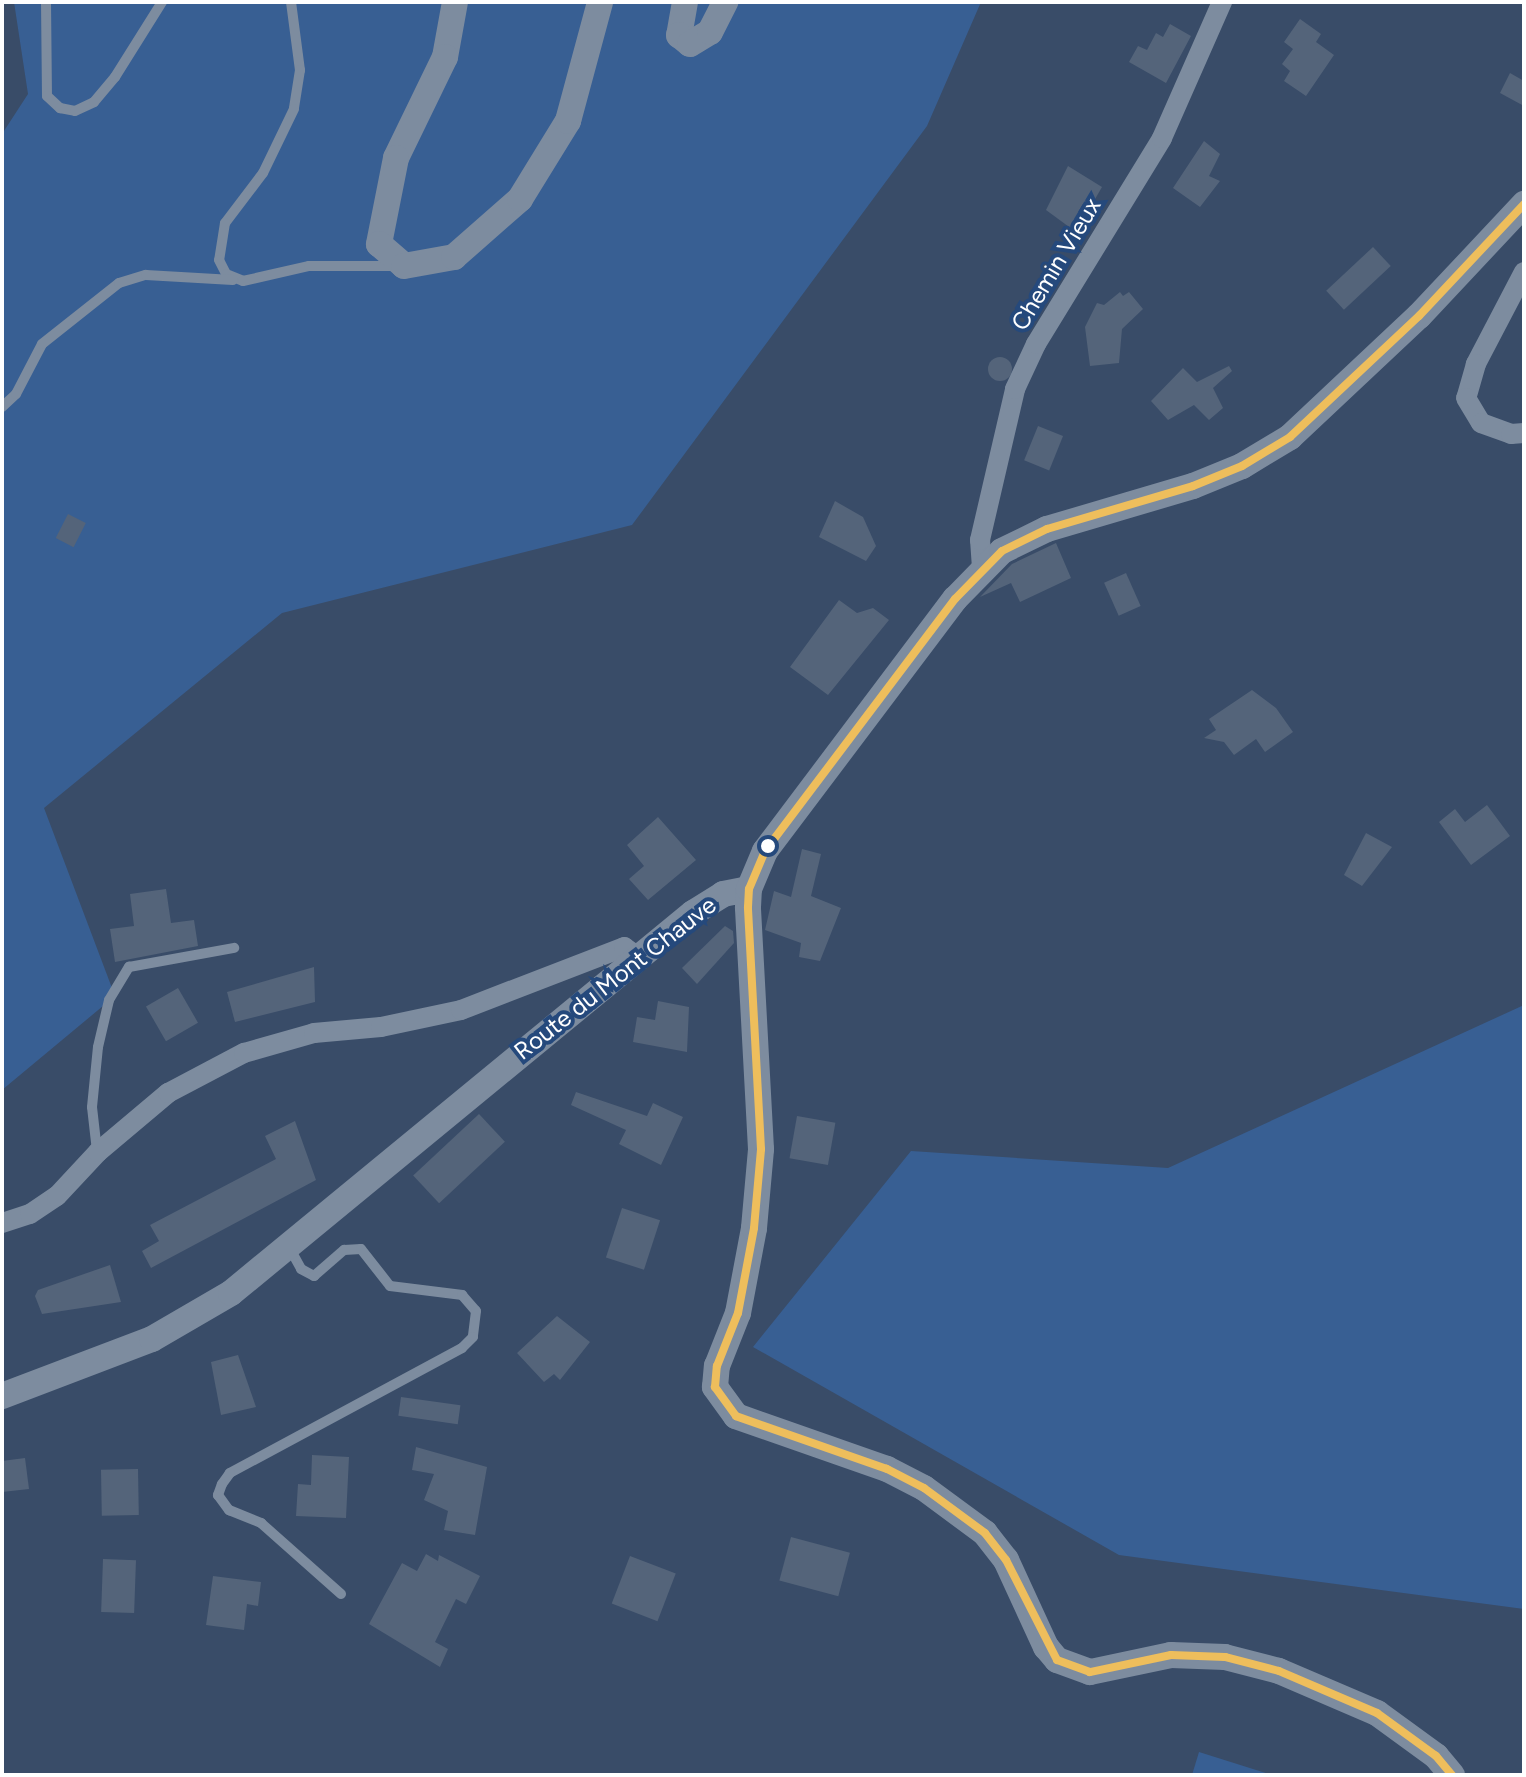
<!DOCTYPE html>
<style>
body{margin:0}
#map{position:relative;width:1526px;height:1777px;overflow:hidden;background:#394c68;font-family:Figtree,sans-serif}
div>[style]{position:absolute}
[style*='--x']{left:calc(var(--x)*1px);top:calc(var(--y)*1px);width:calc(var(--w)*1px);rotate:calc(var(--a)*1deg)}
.green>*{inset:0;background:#385f93}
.building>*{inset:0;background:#54647a;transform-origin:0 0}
.round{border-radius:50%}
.service>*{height:10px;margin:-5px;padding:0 5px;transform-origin:5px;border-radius:5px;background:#7d8c9f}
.minor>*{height:20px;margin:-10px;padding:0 10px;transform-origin:10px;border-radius:10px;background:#7d8c9f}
.tertiary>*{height:26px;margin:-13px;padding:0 13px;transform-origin:13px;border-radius:13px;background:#7d8c9f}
.bus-1>*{height:8px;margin:-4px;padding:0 4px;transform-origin:4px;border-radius:4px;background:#eebe5c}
.dots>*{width:22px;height:22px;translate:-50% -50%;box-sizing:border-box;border:4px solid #25497c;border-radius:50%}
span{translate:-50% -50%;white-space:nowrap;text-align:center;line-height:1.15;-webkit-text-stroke:8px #25497c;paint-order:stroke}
.street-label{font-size:24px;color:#fff}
.frame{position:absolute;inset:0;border:4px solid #fff;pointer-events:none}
</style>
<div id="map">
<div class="green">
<i style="clip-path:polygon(14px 2px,981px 2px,927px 126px,632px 525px,282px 613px,44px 808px,115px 996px,2px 1090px,2px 134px,28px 94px)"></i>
<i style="clip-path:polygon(1524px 1005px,1524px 1609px,1119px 1555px,753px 1347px,911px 1151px,1168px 1168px)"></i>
<i style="clip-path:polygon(1199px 1752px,1272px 1775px,1192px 1775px)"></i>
</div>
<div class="building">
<i style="clip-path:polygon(1300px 19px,1321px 34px,1316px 42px,1334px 55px,1306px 96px,1284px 81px,1290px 71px,1282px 64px,1293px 49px,1284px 42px)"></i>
<i style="clip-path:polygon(1170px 24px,1191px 36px,1166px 83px,1129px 62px,1138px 46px,1147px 50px,1156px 33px,1163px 37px)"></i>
<i style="clip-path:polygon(1510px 73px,1524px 81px,1524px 106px,1500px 93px)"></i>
<i style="clip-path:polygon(1204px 141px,1220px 154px,1209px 176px,1220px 181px,1200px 207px,1173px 188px)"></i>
<i style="clip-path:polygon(1068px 166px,1102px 187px,1076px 232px,1046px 210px)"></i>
<i style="left:1373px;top:247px;width:26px;height:64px;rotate:47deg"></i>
<i style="clip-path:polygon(1120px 292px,1123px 296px,1129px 292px,1143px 309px,1122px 329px,1119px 363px,1090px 366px,1085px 327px,1097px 303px,1104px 305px)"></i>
<i class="round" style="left:988px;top:357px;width:24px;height:24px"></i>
<i style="clip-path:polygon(1229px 366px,1232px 371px,1213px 388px,1223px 408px,1209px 420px,1194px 405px,1168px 420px,1151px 401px,1183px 368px,1197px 382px)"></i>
<i style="left:1038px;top:426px;width:27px;height:37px;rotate:22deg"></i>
<i style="clip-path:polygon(835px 501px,863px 517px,876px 546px,866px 561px,819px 537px)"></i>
<i style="left:68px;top:514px;width:20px;height:27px;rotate:27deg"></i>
<i style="clip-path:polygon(1056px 543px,1071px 578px,1020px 602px,1011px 583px,980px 597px,1012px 564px)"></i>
<i style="left:1126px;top:573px;width:36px;height:24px;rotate:66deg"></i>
<i style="clip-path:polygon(839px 600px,857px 613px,873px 608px,889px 620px,828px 695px,790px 667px)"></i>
<i style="clip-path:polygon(1252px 690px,1276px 708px,1293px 732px,1265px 752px,1256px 739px,1234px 755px,1224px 742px,1204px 738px,1216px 730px,1209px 719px)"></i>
<i style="clip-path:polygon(1487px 805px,1510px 836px,1471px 865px,1439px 822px,1455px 809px,1465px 822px)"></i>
<i style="clip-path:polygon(658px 817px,696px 860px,648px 900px,629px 879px,644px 866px,627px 845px)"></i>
<i style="clip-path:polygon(1366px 833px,1392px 847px,1362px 886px,1344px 875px)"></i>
<i style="clip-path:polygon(802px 849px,821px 854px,811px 896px,841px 908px,820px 961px,799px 957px,801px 943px,765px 930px,774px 891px,791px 897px)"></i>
<i style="clip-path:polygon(166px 889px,171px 923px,194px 920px,198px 946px,115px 962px,110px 929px,134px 926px,130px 894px)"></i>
<i style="clip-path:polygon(725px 926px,733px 931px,734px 943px,697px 984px,682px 968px)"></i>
<i style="clip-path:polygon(314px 967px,315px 1002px,235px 1022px,227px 992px)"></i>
<i style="left:178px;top:988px;width:40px;height:37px;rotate:60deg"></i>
<i style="clip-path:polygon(658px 1001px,689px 1007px,687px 1052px,633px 1042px,637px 1017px,655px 1020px)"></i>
<i style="clip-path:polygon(576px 1092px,647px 1116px,653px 1103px,683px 1117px,661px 1165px,619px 1144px,626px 1130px,571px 1105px)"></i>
<i style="left:479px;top:1114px;width:38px;height:90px;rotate:47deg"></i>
<i style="left:797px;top:1116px;width:39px;height:43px;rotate:10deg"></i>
<i style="clip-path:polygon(295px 1121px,316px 1180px,151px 1268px,142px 1251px,159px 1241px,150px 1225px,276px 1159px,265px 1136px)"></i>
<i style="left:622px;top:1208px;width:40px;height:52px;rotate:18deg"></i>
<i style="clip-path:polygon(110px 1265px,121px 1302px,42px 1314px,35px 1296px,38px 1290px)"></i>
<i style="clip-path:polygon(557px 1316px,590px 1342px,560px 1380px,554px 1374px,544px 1382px,517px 1353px)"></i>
<i style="clip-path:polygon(238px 1355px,256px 1407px,221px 1415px,211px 1362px)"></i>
<i style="left:401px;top:1397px;width:60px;height:19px;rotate:8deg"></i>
<i style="clip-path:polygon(416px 1447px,487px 1467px,475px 1535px,444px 1530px,448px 1511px,424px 1500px,434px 1474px,412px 1470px)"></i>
<i style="clip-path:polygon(312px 1455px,349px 1457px,346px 1518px,296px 1516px,298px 1484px,311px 1485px)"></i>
<i style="clip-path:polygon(25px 1458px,29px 1489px,2px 1492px,2px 1461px)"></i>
<i style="left:138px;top:1469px;width:46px;height:37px;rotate:89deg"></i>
<i style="left:791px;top:1537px;width:61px;height:45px;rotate:15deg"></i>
<i style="clip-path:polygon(426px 1554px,438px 1561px,439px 1555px,480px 1576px,466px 1604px,456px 1599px,435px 1642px,448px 1649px,440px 1667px,369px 1624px,402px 1563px,417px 1571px)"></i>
<i style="left:630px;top:1556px;width:49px;height:51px;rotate:21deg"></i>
<i style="left:103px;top:1559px;width:33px;height:53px;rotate:2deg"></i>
<i style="clip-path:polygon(213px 1576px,261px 1582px,258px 1606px,247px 1604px,244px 1630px,206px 1625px)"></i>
</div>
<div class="service">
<i style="--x:46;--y:2;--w:94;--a:89.4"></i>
<i style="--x:47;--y:96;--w:18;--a:43"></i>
<i style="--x:60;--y:108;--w:15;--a:11"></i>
<i style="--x:75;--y:111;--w:21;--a:-25"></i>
<i style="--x:94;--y:102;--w:33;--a:-50"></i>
<i style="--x:115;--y:77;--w:89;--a:-57.9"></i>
<i style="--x:291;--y:2;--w:69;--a:82.5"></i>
<i style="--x:300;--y:70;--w:39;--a:99"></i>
<i style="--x:294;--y:109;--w:71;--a:115.8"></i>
<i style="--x:263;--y:173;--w:63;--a:127.2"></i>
<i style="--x:225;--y:223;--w:37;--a:99"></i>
<i style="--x:219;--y:260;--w:16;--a:63"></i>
<i style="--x:226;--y:274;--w:18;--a:22"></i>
<i style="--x:243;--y:281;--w:68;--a:-12.8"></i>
<i style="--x:309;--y:266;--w:85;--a:0"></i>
<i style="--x:2;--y:407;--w:19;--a:-43"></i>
<i style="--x:16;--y:394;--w:56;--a:-62.5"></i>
<i style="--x:42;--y:344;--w:98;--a:-38.4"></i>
<i style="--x:119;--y:283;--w:28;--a:-17"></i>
<i style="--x:146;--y:275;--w:87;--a:3.3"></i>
<i style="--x:97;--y:1151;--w:44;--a:-96.5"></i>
<i style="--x:92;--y:1107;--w:60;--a:-84.3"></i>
<i style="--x:98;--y:1047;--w:48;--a:-76.8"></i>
<i style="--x:109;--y:1000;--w:39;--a:-59"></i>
<i style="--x:129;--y:967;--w:107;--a:-10.3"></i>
<i style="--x:289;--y:1247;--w:25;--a:61"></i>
<i style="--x:301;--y:1269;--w:15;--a:28"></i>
<i style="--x:314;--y:1276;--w:40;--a:-41"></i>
<i style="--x:344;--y:1250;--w:17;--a:-3"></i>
<i style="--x:361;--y:1249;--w:47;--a:51.9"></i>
<i style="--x:390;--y:1286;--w:73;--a:7.1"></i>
<i style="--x:462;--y:1295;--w:21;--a:49"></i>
<i style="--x:476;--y:1311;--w:26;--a:97"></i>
<i style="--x:473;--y:1337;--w:16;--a:135"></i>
<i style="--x:462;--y:1348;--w:264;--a:151.7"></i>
<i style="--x:230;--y:1473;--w:14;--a:126"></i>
<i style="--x:222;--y:1484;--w:12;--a:110"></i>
<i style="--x:218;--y:1495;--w:19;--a:54"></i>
<i style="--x:229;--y:1510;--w:35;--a:22"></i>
<i style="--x:261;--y:1523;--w:107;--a:41.6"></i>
</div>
<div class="minor">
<i style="--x:1524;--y:272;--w:104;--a:117.6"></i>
<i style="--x:1476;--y:364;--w:35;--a:106"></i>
<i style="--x:1466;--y:398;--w:29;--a:59"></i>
<i style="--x:1481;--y:423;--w:32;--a:20"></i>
<i style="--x:1511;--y:434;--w:13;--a:-4"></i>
<i style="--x:982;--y:568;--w:28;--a:-94"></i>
<i style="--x:980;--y:540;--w:155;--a:-76.9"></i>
<i style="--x:1015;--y:389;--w:50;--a:-65"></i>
<i style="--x:1036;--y:344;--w:241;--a:-58.5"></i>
<i style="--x:1162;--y:138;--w:149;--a:-66.2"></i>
<i style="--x:2;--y:1223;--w:29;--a:-18"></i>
<i style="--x:30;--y:1214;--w:32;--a:-34"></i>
<i style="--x:57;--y:1196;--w:60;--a:-47"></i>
<i style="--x:98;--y:1152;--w:92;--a:-40.1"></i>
<i style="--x:168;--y:1093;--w:86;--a:-27.8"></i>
<i style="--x:244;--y:1053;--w:73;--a:-15.9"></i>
<i style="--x:314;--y:1033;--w:67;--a:-5.1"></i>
<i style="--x:381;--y:1027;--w:82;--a:-12"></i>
<i style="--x:461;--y:1010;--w:175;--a:-21.1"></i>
<i style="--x:624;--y:947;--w:16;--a:35"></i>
</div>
<div class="tertiary">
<i style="--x:455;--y:2;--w:56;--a:100.3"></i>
<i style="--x:445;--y:57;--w:112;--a:115.9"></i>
<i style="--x:396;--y:158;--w:88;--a:101.2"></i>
<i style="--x:379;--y:244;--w:33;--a:41"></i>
<i style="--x:404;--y:266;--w:51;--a:-10.2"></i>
<i style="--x:454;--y:257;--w:88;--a:-41.3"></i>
<i style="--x:520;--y:199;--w:92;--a:-58.4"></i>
<i style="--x:568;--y:121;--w:123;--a:-74.9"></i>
<i style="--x:685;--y:2;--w:34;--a:100"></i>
<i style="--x:679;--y:35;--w:14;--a:39"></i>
<i style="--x:690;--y:44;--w:23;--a:-31"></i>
<i style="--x:710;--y:32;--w:34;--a:-63"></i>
<i style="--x:2;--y:1396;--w:160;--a:-20.8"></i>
<i style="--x:152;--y:1339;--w:91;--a:-30.2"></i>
<i style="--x:231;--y:1293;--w:598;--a:-39.44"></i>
<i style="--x:693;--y:913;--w:36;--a:-32"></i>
<i style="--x:723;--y:894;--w:26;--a:-11"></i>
<i style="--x:1452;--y:1775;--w:25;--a:-130"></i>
<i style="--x:1436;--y:1756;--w:73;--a:-143.9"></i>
<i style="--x:1377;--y:1713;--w:107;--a:-156.8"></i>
<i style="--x:1279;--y:1671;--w:56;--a:-165.5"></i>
<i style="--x:1225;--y:1657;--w:54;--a:-177.9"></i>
<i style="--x:1171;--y:1655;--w:83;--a:168.1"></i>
<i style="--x:1090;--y:1672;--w:35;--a:-160"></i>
<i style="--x:1057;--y:1660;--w:17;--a:-130"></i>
<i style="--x:1046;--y:1647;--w:96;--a:-114.7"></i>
<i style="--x:1006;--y:1560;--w:34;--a:-128"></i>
<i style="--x:985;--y:1533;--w:76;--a:-143.6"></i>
<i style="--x:924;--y:1488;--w:42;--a:-152.8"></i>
<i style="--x:887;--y:1469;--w:160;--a:-160.7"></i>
<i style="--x:736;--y:1416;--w:36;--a:-126"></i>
<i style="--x:715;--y:1387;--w:21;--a:-85"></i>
<i style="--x:717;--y:1366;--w:57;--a:-68.4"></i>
<i style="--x:738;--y:1313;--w:86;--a:-79.3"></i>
<i style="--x:754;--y:1228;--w:79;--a:-84.9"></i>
<i style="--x:761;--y:1149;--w:242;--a:-93.1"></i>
<i style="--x:748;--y:907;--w:18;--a:-87"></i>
<i style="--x:749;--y:889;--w:41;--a:-67.2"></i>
<i style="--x:765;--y:851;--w:316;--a:-53"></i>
<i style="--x:955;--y:599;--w:67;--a:-45.6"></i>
<i style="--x:1002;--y:551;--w:50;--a:-26.1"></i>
<i style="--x:1047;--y:529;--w:152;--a:-16.4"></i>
<i style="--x:1193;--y:486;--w:53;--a:-22.2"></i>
<i style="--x:1242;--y:466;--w:56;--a:-31.1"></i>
<i style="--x:1290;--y:437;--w:177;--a:-43.2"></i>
<i style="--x:1419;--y:316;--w:154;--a:-46.8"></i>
</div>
<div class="bus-1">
<i style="--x:1452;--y:1775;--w:25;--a:-130"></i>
<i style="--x:1436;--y:1756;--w:73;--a:-143.9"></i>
<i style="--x:1377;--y:1713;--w:107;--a:-156.8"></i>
<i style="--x:1279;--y:1671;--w:56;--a:-165.5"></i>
<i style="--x:1225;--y:1657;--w:54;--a:-177.9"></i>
<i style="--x:1171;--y:1655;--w:83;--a:168.1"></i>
<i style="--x:1090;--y:1672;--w:35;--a:-160"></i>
<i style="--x:1057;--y:1660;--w:112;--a:-117"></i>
<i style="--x:1006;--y:1560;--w:34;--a:-128"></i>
<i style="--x:985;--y:1533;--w:76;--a:-143.6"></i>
<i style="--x:924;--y:1488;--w:42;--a:-152.8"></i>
<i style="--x:887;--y:1469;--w:160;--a:-160.7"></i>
<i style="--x:736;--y:1416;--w:36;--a:-126"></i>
<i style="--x:715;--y:1387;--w:21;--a:-85"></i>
<i style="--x:717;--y:1366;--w:57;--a:-68.4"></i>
<i style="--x:738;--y:1313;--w:86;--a:-79.3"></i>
<i style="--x:754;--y:1228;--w:79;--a:-84.9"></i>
<i style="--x:761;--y:1149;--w:242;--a:-93.1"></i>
<i style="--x:748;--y:907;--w:18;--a:-87"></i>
<i style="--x:749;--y:889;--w:41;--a:-67.2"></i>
<i style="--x:765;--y:851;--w:316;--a:-53"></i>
<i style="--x:955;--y:599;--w:67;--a:-45.6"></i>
<i style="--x:1002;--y:551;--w:50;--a:-26.1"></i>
<i style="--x:1047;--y:529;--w:152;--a:-16.4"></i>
<i style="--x:1193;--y:486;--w:53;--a:-22.2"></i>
<i style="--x:1242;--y:466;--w:56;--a:-31.1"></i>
<i style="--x:1290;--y:437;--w:177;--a:-43.2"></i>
<i style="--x:1419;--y:316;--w:154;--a:-46.8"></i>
</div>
<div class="dots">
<i style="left:768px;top:846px;background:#fff"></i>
</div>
<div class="street-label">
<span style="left:1056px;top:264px;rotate:-59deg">Chemin Vieux</span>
<span style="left:615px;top:978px;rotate:-38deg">Route du Mont Chauve</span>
</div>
<div class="frame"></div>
</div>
